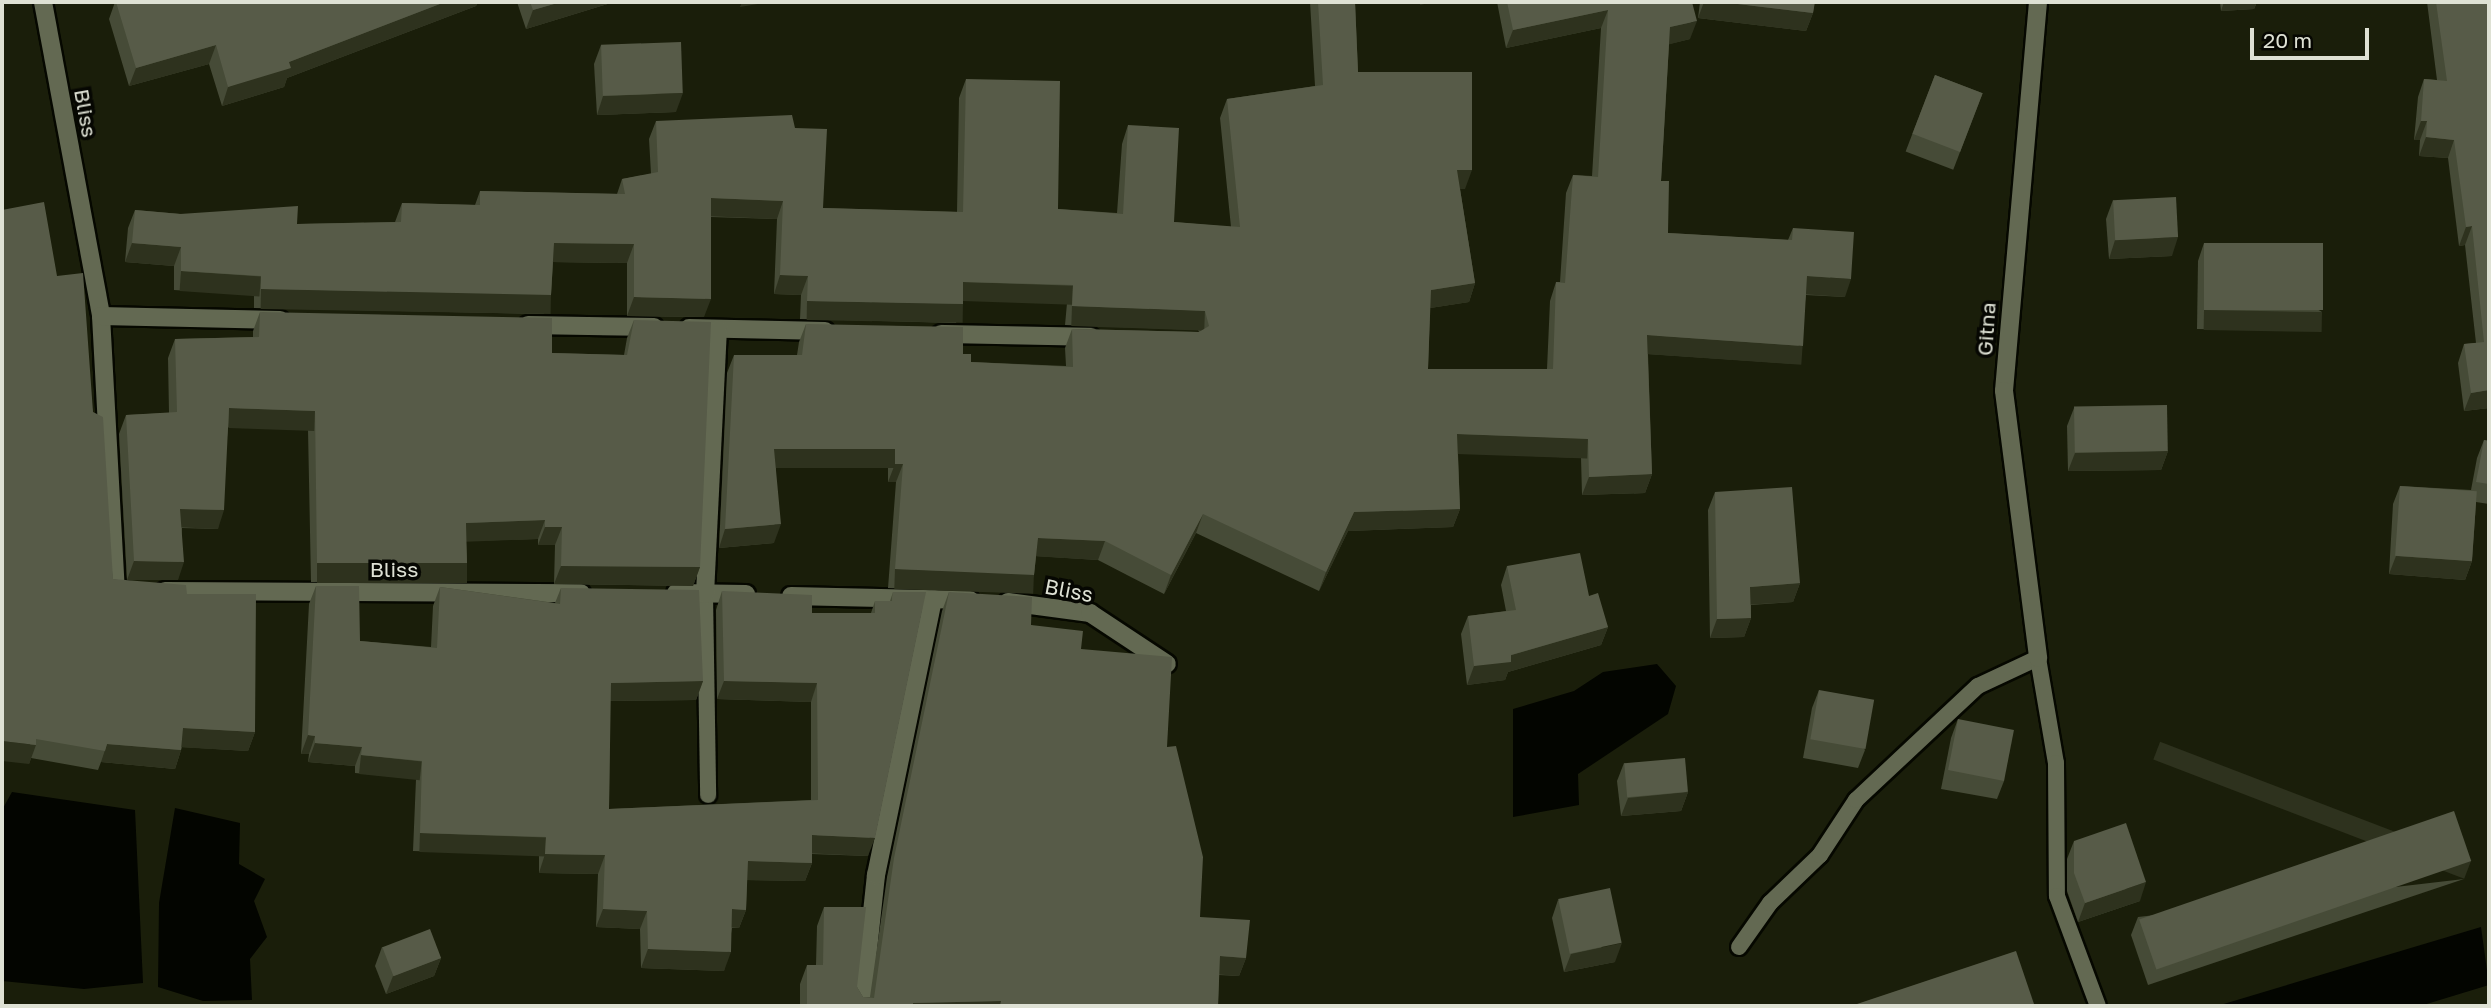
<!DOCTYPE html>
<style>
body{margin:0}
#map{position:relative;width:2491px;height:1008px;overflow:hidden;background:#1a1e0a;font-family:"Golos Text",sans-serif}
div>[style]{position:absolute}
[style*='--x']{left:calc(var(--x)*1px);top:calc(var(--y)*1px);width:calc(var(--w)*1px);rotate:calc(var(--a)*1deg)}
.water>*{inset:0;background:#030500}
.roads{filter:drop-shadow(2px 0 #060800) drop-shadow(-2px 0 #060800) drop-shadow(0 2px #060800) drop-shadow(0 -2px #060800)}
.lane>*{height:16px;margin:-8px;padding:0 8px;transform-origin:8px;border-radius:8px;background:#636952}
.street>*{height:18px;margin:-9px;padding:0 9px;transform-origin:9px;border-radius:9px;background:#636952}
.wall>*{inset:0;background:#464b37;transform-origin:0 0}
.shaded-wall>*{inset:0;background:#2e321e;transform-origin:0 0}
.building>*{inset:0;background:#575b48;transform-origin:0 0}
span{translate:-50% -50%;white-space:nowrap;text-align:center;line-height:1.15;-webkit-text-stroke:7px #060702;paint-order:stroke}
.street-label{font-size:21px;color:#dee1d4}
.frame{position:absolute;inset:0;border:4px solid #dee1d4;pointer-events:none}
.scale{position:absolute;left:2250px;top:28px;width:119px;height:32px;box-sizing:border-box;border:4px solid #dee1d4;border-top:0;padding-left:9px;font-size:21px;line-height:24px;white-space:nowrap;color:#dee1d4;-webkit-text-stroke:5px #060702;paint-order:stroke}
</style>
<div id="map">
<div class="water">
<i style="clip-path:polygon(1657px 664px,1676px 686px,1668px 714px,1578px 774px,1579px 805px,1513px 817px,1513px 709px,1574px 691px,1603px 672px)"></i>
<i style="clip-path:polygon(12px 792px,135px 810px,143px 983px,84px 989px,2px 981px,2px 810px)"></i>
<i style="clip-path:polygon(175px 808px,240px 823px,239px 864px,265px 879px,254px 901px,267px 937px,250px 959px,252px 1000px,203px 1001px,158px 987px,159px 903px)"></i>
<i style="clip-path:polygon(2481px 927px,2489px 985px,2420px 1006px,2217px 1006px)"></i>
</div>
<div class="roads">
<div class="lane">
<i style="--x:705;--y:594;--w:201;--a:89.1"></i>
<i style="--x:1739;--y:947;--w:54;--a:-54.8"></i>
<i style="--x:1770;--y:903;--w:69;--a:-43.8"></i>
<i style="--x:1820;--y:855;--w:66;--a:-56.8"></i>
<i style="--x:1856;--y:800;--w:167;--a:-43.1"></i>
<i style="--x:1978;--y:686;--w:66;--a:-25"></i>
<i style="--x:2038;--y:658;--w:107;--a:80.3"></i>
<i style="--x:2056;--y:763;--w:133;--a:89.6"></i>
<i style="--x:2057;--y:896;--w:117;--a:69.6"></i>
</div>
<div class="street">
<i style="--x:43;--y:2;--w:319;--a:79.5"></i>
<i style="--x:101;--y:316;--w:275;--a:86.9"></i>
<i style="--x:116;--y:591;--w:10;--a:0"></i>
<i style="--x:2038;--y:2;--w:390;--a:95"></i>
<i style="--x:2004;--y:391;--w:269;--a:82.7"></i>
<i style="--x:101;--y:316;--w:179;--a:1.3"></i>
<i style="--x:528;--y:325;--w:126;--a:0.9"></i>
<i style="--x:689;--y:328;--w:136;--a:1.3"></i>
<i style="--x:941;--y:334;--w:150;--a:1.1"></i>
<i style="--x:165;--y:591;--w:416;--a:0.3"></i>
<i style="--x:676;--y:593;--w:70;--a:0.8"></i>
<i style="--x:705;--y:594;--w:265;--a:-87.2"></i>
<i style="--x:791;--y:596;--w:179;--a:1.3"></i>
<i style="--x:1008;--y:602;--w:83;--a:7.6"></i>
<i style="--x:1090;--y:613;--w:92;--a:33.5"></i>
<i style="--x:862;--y:1006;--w:132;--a:-83.9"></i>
<i style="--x:876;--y:875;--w:282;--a:-78.3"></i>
</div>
</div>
<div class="wall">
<i style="clip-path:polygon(115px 2px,478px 2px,476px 6px,287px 78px,284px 87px,222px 106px,209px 64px,129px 86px,109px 19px)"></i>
<i style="clip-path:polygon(517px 2px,614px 2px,526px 29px)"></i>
<i style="clip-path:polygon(1310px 2px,1355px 2px,1358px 72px,1465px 189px,1460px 189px,1475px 283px,1469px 302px,1430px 308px,1428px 369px,1547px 369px,1550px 301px,1556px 282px,1560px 282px,1566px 193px,1573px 175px,1592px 176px,1601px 28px,1506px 48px,1497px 2px,1692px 2px,1690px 39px,1669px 44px,1661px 181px,1668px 233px,1788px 240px,1793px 228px,1845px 297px,1806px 295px,1796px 364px,1648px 354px,1652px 474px,1645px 493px,1582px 495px,1581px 458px,1458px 453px,1460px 509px,1453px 527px,1348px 531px,1319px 591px,1196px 533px,1164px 594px,1098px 560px,1036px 556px,1034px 575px,1027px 593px,888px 588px,896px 482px,888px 482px,888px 467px,776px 467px,774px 543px,719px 548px,727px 373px,734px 355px,797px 355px,799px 342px,806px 324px,963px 354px,971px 362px,1066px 366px,1065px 348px,1072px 329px,1199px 332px,1198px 330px,1065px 325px,1067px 303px,963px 300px,963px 304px,956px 323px,800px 319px,801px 295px,774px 294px,777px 219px,711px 217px,704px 317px,627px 316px,627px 263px,553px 262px,551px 295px,544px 314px,254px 308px,254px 295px,174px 290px,174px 266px,125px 262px,128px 228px,135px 210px,297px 224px,395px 222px,402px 203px,475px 205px,480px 191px,617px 194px,622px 179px,651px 174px,649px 139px,656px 121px,795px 128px,823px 208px,957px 212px,959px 98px,966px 79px,1058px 209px,1117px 213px,1122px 144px,1128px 125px,1174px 222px,1231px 227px,1220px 118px,1227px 99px,1315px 86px)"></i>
<i style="clip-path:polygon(1700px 2px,1822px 2px,1814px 3px,1813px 13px,1806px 31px,1698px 18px)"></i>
<i style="clip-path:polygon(2220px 2px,2257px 2px,2254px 9px,2221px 11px)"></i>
<i style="clip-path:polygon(2427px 2px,2489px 2px,2489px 408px,2464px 411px,2458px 363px,2464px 344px,2476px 343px,2465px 245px,2459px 246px,2448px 158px,2419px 156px,2420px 140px,2414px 140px,2418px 97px,2424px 79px,2437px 80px)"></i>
<i style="clip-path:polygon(601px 45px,676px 112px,597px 115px,594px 64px)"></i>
<i style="left:1935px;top:75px;width:51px;height:82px;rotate:21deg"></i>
<i style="clip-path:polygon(2113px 200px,2172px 256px,2109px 259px,2106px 219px)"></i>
<i style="clip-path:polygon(2204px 243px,2322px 312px,2315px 331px,2197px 329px,2198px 261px)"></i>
<i style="clip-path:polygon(57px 276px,93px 412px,113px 579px,187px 594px,255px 732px,248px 751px,182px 747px,175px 769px,101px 762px,98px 770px,31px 758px,29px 764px)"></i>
<i style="clip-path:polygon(260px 312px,552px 353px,624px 355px,627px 338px,634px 320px,700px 567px,693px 586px,554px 584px,555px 545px,538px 545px,538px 539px,466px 541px,467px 563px,460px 581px,311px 582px,308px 430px,228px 427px,218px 529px,182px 528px,178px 580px,127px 580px,119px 434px,126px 415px,169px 413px,168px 358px,175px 339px,253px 337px,253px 331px)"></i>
<i style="clip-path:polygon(2074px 408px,2168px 451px,2161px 470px,2068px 471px,2067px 426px)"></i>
<i style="clip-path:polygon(2484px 440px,2489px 441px,2489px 504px,2476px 502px,2472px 561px,2465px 580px,2389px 574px,2393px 504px,2400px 486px,2471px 490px,2477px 458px)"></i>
<i style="clip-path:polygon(1715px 492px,1800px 583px,1793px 602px,1751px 605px,1751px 618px,1744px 637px,1710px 638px,1708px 510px)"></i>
<i style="clip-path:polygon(1507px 566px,1589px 596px,1608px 627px,1601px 645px,1508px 672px,1505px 680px,1467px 685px,1461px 634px,1468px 616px,1506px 611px,1501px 585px)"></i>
<i style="clip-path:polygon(316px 586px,360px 641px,431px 647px,433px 606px,440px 587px,555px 603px,561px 588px,703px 681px,696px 700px,610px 701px,609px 809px,811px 800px,811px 702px,717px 699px,716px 610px,722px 591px,812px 613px,871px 613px,875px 601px,890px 601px,893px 592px,868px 856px,812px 854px,812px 863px,805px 881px,747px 880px,746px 910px,739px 928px,732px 928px,724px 971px,641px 968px,640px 929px,596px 927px,598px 874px,539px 873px,539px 855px,413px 851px,416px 779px,355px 773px,355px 766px,308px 762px,309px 754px,301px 754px,309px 604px)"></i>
<i style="clip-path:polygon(949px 592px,1031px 625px,1081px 649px,1167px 747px,1200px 917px,1246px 958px,1239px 976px,1219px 975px,1218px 1006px,800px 1006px,800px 984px,807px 965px,816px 965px,817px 926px,824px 907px,857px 987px,863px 997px,870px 997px,887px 877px,942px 611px)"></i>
<i style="clip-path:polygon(1819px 690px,1865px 750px,1858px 768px,1803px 758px,1812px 708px)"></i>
<i style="clip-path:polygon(1958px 719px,2004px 781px,1997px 799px,1941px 789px,1951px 738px)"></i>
<i style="clip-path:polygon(1624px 763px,1688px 792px,1681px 811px,1621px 816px,1617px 781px)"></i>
<i style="clip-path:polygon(2074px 841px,2140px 901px,2078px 922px,2067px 891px,2067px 859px)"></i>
<i style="clip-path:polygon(2464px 879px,2148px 985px,2131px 935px,2138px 917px)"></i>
<i style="clip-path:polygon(1558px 900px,1615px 962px,1564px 972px,1552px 918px)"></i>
<i style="clip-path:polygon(382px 947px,441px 958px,434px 976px,386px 994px,375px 966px)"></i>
</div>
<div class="shaded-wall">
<i style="clip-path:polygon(445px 2px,478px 2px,476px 6px,287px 78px,284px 87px,222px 106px,228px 87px,289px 62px)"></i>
<i style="clip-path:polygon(561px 2px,614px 2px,526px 29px,533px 10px)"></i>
<i style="clip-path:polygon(742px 2px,770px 2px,740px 7px)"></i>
<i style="clip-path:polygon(1421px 2px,1433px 2px,1420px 5px)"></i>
<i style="clip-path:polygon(1704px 2px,1721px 2px,1813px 13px,1806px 31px,1698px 18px)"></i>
<i style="clip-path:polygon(2224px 2px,2257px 2px,2254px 9px,2221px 11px)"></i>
<i style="clip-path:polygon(1608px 10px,1601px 28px,1506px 48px,1513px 30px)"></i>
<i style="clip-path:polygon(1697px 21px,1690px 39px,1663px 46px,1670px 27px)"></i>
<i style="clip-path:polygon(216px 45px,209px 64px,129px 86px,136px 68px)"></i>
<i style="clip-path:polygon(683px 93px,676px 112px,597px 115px,603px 96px)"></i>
<i style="clip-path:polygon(2421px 121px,2427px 121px,2420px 140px,2414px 140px)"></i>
<i style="clip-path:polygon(2426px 137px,2454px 140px,2448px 158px,2419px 156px)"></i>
<i style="clip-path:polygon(1457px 170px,1472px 170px,1465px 189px,1450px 189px)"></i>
<i style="clip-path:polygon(711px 198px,783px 201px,777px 219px,704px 216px)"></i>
<i style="clip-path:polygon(2472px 226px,2465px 245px,2459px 246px,2466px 227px)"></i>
<i style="clip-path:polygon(2178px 237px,2172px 256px,2109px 259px,2115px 240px)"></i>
<i style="clip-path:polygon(132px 243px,181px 247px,174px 266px,125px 262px)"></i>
<i style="clip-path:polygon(554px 243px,634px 244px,627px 263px,548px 262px)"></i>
<i style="left:181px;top:271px;width:80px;height:20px;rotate:4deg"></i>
<i style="clip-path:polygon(780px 275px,808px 276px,801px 295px,774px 294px)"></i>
<i style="clip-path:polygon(1807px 276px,1851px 279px,1845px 297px,1801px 294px)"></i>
<i style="left:963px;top:282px;width:110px;height:19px;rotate:2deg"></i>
<i style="clip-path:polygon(1475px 283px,1469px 302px,1424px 309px,1431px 290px)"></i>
<i style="left:261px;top:289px;width:290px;height:20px;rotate:1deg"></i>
<i style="clip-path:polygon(634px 297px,711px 299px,704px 317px,627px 316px)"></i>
<i style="left:807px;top:301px;width:156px;height:19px;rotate:1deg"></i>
<i style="left:1072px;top:306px;width:133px;height:20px;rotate:2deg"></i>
<i style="left:2204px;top:310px;width:118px;height:20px;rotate:1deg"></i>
<i style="left:1647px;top:335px;width:156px;height:19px;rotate:4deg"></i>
<i style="clip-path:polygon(2489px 390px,2489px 408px,2464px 411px,2471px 393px)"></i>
<i style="left:229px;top:408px;width:86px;height:20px;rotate:2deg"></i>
<i style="left:1457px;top:434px;width:131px;height:20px;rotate:2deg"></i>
<i style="left:774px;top:449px;width:121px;height:19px"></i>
<i style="clip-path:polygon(2168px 451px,2161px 470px,2068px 471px,2075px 453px)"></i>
<i style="clip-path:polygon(895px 464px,903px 464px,896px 482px,888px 482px)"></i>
<i style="clip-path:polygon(1652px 474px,1645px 493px,1582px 495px,1589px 477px)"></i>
<i style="clip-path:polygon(180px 509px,224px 510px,218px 529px,173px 527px)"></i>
<i style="clip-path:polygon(1460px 509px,1453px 527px,1348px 531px,1319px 591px,1326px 572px,1354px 512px)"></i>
<i style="clip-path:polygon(1203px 514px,1196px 533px,1164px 594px,1171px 575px)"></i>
<i style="clip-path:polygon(545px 520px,538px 539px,459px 542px,466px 523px)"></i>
<i style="clip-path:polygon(781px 524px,774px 543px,719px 548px,725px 529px)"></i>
<i style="clip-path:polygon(545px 527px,562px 527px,555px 545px,538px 545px)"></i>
<i style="clip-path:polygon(1038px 538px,1105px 541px,1098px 560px,1031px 556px)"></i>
<i style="clip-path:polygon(2396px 556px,2472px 561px,2465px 580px,2389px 574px)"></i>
<i style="clip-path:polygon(134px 561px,184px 562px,178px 580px,127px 580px)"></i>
<i style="left:317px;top:563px;width:150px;height:20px"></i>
<i style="clip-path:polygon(561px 566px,700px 567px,693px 586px,554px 584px)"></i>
<i style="left:895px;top:569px;width:139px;height:20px;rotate:2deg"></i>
<i style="clip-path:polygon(1800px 583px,1793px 602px,1743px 605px,1750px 587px)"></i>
<i style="clip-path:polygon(1751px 618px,1744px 637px,1710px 638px,1717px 619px)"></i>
<i style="clip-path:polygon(1608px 627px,1601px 645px,1508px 672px,1505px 680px,1467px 685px,1474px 666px)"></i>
<i style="clip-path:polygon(703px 681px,696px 700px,604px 701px,611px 683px)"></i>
<i style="clip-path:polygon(724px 681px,817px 683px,811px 702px,717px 699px)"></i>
<i style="clip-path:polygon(183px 728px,255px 732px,248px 751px,177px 747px)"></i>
<i style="clip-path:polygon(308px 735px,315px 736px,309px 754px,301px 754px)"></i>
<i style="clip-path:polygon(2px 741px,36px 745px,29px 764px,2px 761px)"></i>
<i style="clip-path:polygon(315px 743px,362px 747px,355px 766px,308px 762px)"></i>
<i style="clip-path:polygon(107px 744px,181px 750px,175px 769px,101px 762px)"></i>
<i style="left:361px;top:755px;width:61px;height:19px;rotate:6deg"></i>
<i style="clip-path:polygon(1688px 792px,1681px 811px,1621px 816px,1628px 798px)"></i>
<i style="left:420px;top:833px;width:126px;height:19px;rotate:2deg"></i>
<i style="clip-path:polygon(812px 835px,875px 838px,868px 856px,805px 853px)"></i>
<i style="clip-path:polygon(545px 854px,605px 855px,598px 874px,539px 873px)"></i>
<i style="clip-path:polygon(748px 861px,812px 863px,805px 881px,741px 880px)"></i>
<i style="left:2471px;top:861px;width:19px;height:333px;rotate:111deg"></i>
<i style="clip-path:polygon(2146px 882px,2140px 901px,2078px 922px,2085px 903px)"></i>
<i style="clip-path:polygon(603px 909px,647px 911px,640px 929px,596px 927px)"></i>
<i style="clip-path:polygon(732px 909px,746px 910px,739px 928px,726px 927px)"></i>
<i style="clip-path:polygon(1622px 943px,1615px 962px,1564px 972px,1571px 954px)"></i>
<i style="clip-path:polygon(648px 949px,731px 952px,724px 971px,641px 968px)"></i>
<i style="clip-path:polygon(1220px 956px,1246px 958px,1239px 976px,1213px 974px)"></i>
<i style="clip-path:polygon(441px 958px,434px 976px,386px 994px,393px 976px)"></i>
<i style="clip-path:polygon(1001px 1001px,999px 1006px,912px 1006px,913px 1003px)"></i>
</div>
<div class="building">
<i style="clip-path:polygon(116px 2px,445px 2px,289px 62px,291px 68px,228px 87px,216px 45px,136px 68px)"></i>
<i style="clip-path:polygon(530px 2px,561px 2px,533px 10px)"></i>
<i style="clip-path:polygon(1318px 2px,1355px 2px,1358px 72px,1472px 72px,1472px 170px,1457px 170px,1475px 283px,1431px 290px,1428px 369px,1553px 369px,1556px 282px,1565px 283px,1573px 175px,1598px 177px,1608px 10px,1513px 30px,1507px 2px,1692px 2px,1697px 21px,1670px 27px,1661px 181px,1669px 181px,1668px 233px,1792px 240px,1793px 228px,1854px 232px,1851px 279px,1807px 276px,1803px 346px,1647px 335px,1652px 474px,1589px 477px,1588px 439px,1457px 434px,1460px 509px,1354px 512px,1326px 572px,1203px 514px,1171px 575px,1105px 541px,1038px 538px,1034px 575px,895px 569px,903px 464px,895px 464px,895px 449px,774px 449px,781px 524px,725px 529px,734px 355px,802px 355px,806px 324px,963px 327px,963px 354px,971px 354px,971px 362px,1073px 367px,1072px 329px,1199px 332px,1209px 326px,1205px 311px,1072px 306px,1073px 285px,963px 282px,963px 304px,807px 301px,808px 276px,780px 275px,783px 201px,711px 198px,711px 299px,634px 297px,634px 244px,554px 243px,551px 295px,261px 289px,261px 276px,181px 271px,181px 247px,132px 243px,135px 210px,180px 214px,298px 206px,297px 224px,401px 222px,402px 203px,480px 205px,480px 191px,625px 194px,622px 179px,658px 172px,656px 121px,792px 115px,795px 128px,827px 129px,823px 208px,963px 212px,966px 79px,1060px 81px,1058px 209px,1123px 214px,1128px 125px,1179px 128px,1174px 222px,1240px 227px,1227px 99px,1323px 85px)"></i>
<i style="clip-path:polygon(1721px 2px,1815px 2px,1813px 13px)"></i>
<i style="clip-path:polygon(2436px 2px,2489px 2px,2489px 390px,2471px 393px,2464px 344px,2484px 342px,2472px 226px,2466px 227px,2454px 140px,2426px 137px,2427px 121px,2421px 121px,2424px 79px,2447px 81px)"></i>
<i style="left:681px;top:42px;width:51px;height:80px;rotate:88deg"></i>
<i style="left:1935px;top:75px;width:51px;height:63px;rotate:21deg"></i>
<i style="left:2176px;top:197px;width:40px;height:63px;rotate:87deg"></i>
<i style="clip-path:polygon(44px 202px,57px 276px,83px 273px,93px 412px,103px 417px,113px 579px,186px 585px,187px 594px,256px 594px,255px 732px,183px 728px,181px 750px,107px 744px,105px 751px,36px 739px,36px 745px,2px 741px,2px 210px)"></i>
<i style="left:2204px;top:243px;width:119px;height:67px"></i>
<i style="clip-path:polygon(260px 312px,552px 318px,552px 353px,627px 355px,634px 320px,711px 322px,700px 567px,561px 566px,562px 527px,545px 527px,545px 520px,466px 523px,467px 563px,317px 563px,315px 411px,229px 408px,224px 510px,180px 509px,184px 562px,134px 561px,126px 415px,177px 412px,175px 339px,259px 337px)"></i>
<i style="left:2167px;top:405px;width:46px;height:93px;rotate:89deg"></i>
<i style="clip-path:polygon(2484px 440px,2489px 441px,2489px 484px,2476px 482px)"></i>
<i style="left:2400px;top:486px;width:77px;height:70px;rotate:4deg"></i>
<i style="clip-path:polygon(1792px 487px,1800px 583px,1750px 587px,1751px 618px,1717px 619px,1715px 492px)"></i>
<i style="clip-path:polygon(1580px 553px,1589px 596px,1598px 593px,1608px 627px,1511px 655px,1511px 662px,1474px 666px,1468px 616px,1516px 610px,1507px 566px)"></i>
<i style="clip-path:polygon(316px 586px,359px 586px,360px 641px,437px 648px,440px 587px,560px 604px,561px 588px,699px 590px,703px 681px,611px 683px,609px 809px,818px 800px,817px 683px,724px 681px,722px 591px,812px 595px,812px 613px,875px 613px,875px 601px,892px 601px,893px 592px,926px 592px,875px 838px,812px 835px,812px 863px,748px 861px,746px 910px,732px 909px,731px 952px,648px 949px,647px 911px,603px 909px,605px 855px,545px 854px,546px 837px,420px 833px,422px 761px,361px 755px,362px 747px,315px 743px,315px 736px,308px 735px)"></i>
<i style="clip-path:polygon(949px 592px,1032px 597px,1031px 625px,1083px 631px,1081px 649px,1172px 657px,1167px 747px,1176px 746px,1203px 857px,1200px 917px,1250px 920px,1246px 958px,1220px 956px,1218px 1006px,1001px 1006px,1001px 1001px,913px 1003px,913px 1006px,807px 1006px,807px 965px,823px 965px,824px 907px,866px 907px,857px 987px,863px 997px,874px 998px,894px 858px)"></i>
<i style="left:1819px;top:690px;width:56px;height:50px;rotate:10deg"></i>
<i style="left:1958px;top:719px;width:57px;height:52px;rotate:11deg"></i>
<i style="left:1685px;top:758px;width:34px;height:61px;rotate:85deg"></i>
<i style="left:2454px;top:811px;width:53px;height:333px;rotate:71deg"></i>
<i style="clip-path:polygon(2126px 823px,2146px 882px,2085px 903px,2074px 873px,2074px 841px)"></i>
<i style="left:1610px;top:888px;width:56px;height:53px;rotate:78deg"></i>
<i style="left:430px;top:929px;width:31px;height:51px;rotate:69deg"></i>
<i style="clip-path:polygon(2016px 951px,2034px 1004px,2028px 1006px,1851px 1006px)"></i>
</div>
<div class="street-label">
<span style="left:86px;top:113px;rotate:80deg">Bliss</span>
<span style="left:1986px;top:329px;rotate:-86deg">Gitna</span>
<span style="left:394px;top:569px">Bliss</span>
<span style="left:1069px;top:590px;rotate:11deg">Bliss</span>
</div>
<div class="frame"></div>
<div class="scale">20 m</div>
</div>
